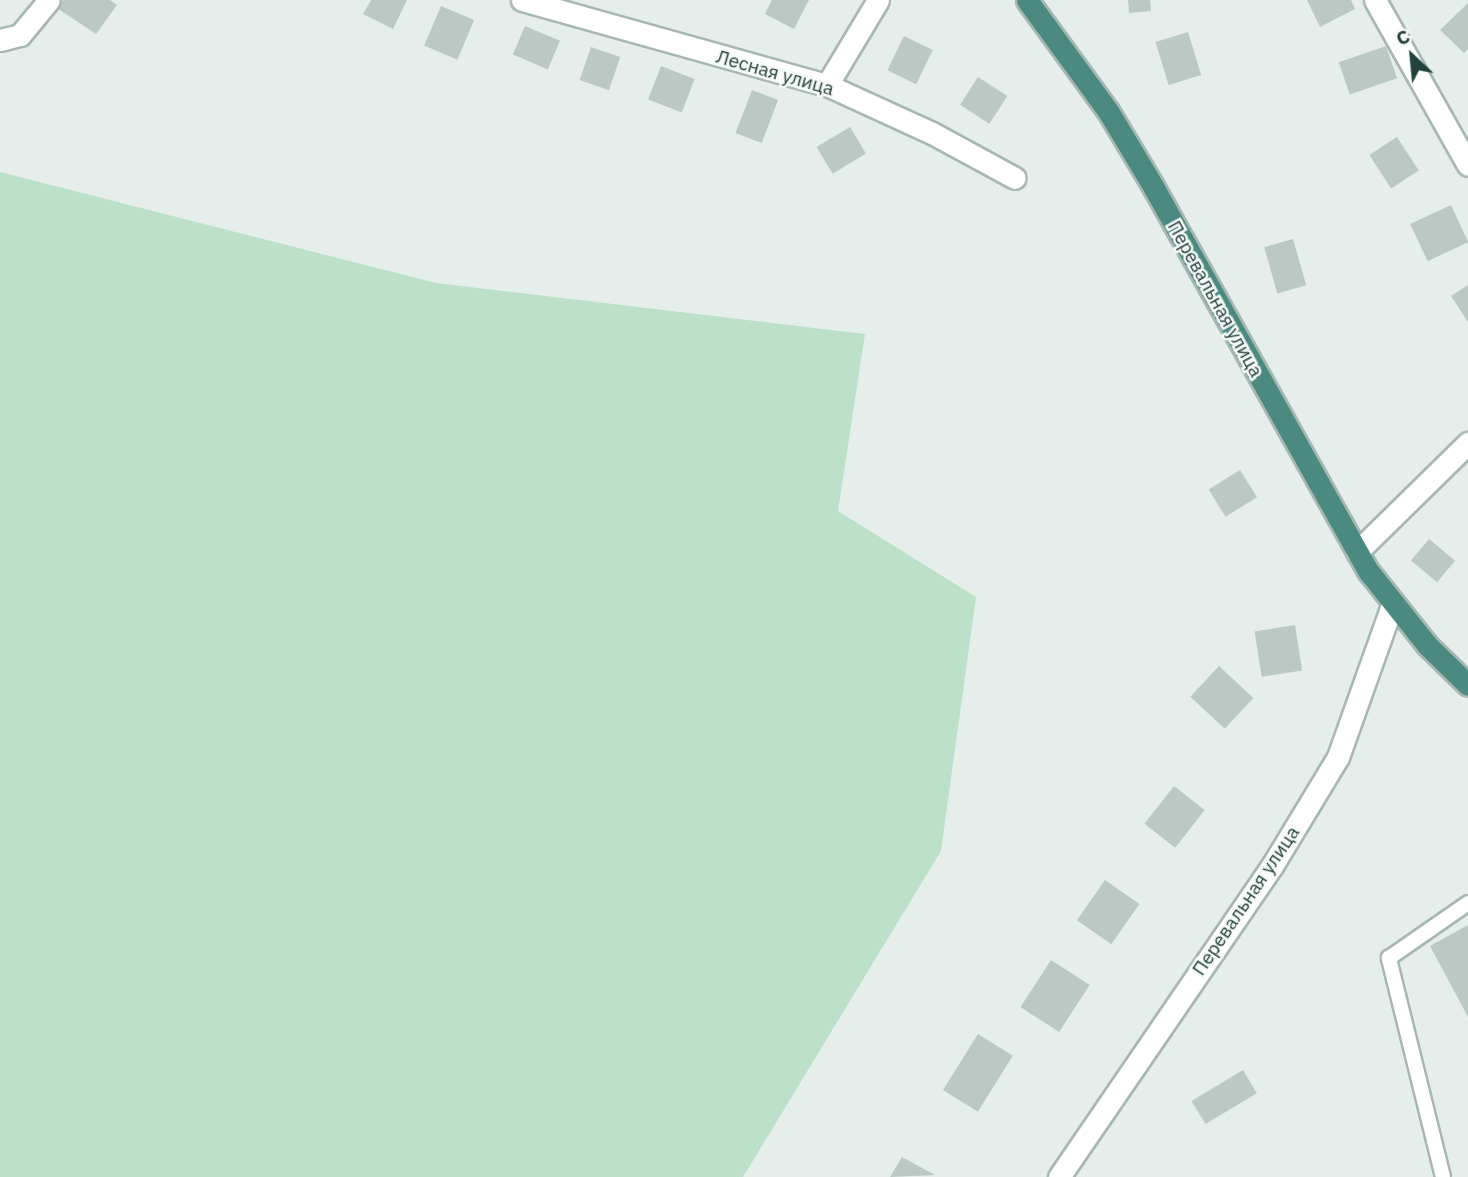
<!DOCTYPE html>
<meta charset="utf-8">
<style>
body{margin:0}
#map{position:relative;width:1468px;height:1177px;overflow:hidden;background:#e5eeeb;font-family:"IBM Plex Sans",sans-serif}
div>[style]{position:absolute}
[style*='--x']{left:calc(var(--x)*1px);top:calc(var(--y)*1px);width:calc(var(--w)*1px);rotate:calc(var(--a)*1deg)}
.green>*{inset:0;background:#bde0c9}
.building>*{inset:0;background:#bac9c4;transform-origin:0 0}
.roads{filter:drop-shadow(2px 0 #a7b7b3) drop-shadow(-2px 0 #a7b7b3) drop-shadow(0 2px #a7b7b3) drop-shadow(0 -2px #a7b7b3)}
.service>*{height:14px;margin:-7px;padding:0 7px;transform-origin:7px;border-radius:7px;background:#fff}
.minor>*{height:21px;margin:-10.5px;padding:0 10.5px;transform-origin:10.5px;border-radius:10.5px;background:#fff}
.trunk>*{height:21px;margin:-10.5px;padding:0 10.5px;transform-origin:10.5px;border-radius:10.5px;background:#4a8a81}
span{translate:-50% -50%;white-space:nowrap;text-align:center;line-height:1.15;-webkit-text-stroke:5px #f6faf8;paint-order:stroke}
.street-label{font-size:19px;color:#23413c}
.north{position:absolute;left:1377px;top:21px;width:70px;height:70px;-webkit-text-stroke:5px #f6faf8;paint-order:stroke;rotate:334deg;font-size:19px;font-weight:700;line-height:28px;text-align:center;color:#23413c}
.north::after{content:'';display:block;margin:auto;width:24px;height:32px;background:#23413c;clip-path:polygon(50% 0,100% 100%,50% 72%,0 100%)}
</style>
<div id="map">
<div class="green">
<i style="clip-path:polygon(0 172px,436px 283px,865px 334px,838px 511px,976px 597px,941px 851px,743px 1177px,0 1177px)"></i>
</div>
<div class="building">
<i style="clip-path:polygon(63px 0,110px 0,117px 5px,96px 34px,57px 8px)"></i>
<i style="clip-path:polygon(371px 0,407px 0,393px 29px,363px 14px)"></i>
<i style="clip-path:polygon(772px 0,809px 0,794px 29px,765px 14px)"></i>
<i style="clip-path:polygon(1128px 0,1150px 0,1151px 11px,1129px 13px)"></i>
<i style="clip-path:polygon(1307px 0,1351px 0,1355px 9px,1320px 27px)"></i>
<i style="clip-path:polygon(1468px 3px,1468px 49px,1464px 53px,1440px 30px)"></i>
<i style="left:441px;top:6px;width:36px;height:43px;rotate:23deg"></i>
<i style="left:525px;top:26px;width:38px;height:31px;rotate:23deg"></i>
<i style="left:1188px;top:32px;width:45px;height:34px;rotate:73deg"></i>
<i style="left:904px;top:36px;width:32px;height:38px;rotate:26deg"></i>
<i style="left:1386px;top:46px;width:34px;height:50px;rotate:71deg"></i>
<i style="left:591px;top:47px;width:31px;height:35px;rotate:19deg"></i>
<i style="left:661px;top:66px;width:36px;height:36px;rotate:21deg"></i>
<i style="left:978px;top:77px;width:35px;height:33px;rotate:33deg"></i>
<i style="left:752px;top:90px;width:28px;height:46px;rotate:21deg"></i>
<i style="left:850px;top:127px;width:31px;height:39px;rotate:59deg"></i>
<i style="left:1397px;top:137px;width:40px;height:33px;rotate:57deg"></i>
<i style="left:1451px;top:205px;width:41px;height:45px;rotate:65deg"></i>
<i style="left:1293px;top:239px;width:48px;height:30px;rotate:74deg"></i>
<i style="clip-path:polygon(1468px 285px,1468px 322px,1451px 296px)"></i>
<i style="left:1240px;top:470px;width:32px;height:37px;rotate:58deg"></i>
<i style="left:1429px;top:539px;width:34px;height:28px;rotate:40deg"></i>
<i style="left:1295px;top:625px;width:46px;height:41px;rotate:81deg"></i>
<i style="left:1219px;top:666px;width:47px;height:42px;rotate:43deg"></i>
<i style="left:1174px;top:786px;width:39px;height:48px;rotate:38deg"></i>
<i style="left:1105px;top:880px;width:42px;height:49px;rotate:35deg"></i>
<i style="clip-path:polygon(1468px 925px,1468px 1017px,1430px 946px)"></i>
<i style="left:1051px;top:960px;width:46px;height:56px;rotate:33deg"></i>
<i style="left:978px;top:1034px;width:41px;height:66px;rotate:32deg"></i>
<i style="left:1243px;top:1070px;width:27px;height:60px;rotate:59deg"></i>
<i style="clip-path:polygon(902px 1157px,935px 1175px,890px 1177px)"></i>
</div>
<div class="roads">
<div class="service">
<i style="--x:1443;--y:1177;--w:226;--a:-103.9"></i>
<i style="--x:1389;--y:958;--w:96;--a:-34.8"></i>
</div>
<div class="minor">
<i style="--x:522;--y:0;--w:317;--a:15.6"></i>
<i style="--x:827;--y:85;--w:115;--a:24.6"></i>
<i style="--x:932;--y:133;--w:94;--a:28.5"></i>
<i style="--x:1375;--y:0;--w:189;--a:60.6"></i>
<i style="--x:0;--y:40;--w:21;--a:-14"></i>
<i style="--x:20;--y:35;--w:45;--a:-50.4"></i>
<i style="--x:827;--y:85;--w:99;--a:-59"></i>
<i style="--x:1357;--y:552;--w:156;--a:-44.5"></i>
<i style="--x:1059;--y:1177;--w:377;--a:-55.6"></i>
<i style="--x:1272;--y:866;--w:127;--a:-58.8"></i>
<i style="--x:1338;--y:757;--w:161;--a:-70.4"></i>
</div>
<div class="trunk">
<i style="--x:1027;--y:0;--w:137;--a:53.9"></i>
<i style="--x:1108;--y:111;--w:90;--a:59.1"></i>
<i style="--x:1154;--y:188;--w:440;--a:60.8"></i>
<i style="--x:1369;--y:572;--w:93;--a:51.5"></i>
<i style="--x:1427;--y:645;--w:57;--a:44.3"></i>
</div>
</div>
<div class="street-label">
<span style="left:775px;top:73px;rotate:16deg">Лесная улица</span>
<span style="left:1215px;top:299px;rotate:61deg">Перевальная улица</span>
<span style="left:1246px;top:901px;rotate:-56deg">Перевальная улица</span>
</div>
<div class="north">С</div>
</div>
